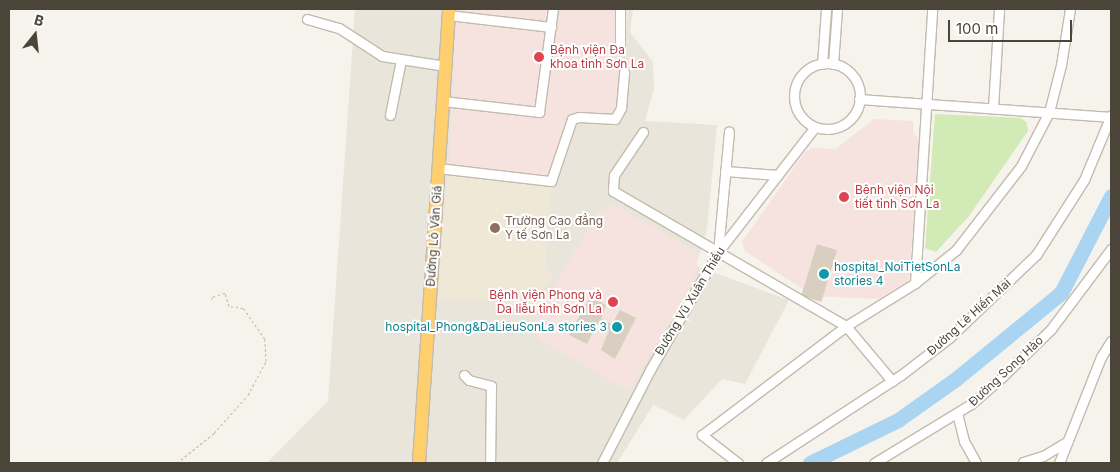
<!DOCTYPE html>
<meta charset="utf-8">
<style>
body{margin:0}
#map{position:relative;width:1120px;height:472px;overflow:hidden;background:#f6f3ec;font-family:Inter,sans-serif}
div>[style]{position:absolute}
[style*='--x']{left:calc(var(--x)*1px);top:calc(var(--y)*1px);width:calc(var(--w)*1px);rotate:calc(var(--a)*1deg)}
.residential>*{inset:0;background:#eae5da}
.education>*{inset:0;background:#efe8d6}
.medical>*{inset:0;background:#f6e3e0}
.green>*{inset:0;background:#d2eab5}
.river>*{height:15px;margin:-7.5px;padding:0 7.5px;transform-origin:7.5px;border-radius:7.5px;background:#a9d4f2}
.building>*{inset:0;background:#d8cfc1;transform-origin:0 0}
.path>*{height:1px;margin-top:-0.5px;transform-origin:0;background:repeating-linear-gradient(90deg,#c4b79f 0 2.5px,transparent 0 5px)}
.roads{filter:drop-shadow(1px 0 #c2bbae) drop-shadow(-1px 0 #c2bbae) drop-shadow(0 1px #c2bbae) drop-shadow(0 -1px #c2bbae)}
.minor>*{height:9px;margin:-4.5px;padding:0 4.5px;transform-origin:4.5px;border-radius:4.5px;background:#fff}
.minor>.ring{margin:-4.5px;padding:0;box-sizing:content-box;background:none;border:9px solid #fff;border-radius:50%}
.highway>*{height:12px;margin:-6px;padding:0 6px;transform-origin:6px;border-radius:6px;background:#ffcf6e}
.dots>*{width:14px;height:14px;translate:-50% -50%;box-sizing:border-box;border:2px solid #fff;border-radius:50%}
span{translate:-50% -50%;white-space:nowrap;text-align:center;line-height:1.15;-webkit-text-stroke:4px #fff;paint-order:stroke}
.health-label{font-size:12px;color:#be3a42}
.left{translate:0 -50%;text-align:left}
.right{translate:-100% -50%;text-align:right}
.education-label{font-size:12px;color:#785e54}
.street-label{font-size:12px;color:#4b4439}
.culture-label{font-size:12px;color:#0d838f}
.frame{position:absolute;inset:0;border:10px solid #4b4439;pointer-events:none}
.north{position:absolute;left:10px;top:10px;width:50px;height:50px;-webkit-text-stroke:4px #fff;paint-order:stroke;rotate:16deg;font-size:14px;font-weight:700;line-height:20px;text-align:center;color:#4b4439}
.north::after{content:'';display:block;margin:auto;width:18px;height:22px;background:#4b4439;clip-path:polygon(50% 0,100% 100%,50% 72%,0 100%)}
.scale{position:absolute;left:948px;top:20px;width:124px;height:22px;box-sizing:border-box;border:2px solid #4b4439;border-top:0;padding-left:6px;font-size:15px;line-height:18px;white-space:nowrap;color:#4b4439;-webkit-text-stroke:4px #fff;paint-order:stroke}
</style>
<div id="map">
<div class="residential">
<i style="clip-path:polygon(355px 9px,633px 9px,630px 32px,653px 62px,654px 89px,645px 121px,717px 125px,707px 229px,696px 266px,789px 300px,745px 384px,722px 379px,684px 420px,653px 405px,617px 463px,267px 463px,328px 401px)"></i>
</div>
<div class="education">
<i style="clip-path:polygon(447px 172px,551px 187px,545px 269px,553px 275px,523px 311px,496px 301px,438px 299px)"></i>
</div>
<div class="medical">
<i style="clip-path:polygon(456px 9px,629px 9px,617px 106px,613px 114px,603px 116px,571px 114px,549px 179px,449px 166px)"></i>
<i style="clip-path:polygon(875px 119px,913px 121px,914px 134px,920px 140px,909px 280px,878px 299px,813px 296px,745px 251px,742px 242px,805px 152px,813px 148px,835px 149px)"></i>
<i style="clip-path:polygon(614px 205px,696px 251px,698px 264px,693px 282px,629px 391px,538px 339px,534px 323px,598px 212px)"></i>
</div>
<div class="green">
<i style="clip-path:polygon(935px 114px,1021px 118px,1027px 123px,1028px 131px,969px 216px,936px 252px,925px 248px)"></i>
</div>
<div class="river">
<i style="--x:810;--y:463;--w:98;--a:-26"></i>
<i style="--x:898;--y:420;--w:72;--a:-35.4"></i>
<i style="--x:957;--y:378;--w:134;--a:-39.3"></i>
<i style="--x:1061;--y:293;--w:109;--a:-62.7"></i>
</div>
<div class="building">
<i style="left:817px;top:244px;width:21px;height:54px;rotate:17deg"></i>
<i style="clip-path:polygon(590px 297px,606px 305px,601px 319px,612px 324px,620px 310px,636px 318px,615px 359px,601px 350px,609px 330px,597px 324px,587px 344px,569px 335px)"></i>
</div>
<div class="path">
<i style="--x:177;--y:463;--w:48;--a:-39"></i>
<i style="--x:214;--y:433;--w:51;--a:-48.2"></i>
<i style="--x:248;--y:395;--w:38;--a:-62"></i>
<i style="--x:266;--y:361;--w:22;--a:-93"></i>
<i style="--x:265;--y:339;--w:38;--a:-125"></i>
<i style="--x:243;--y:308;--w:14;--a:-172"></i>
<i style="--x:229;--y:306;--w:14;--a:-107"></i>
<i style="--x:225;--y:293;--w:14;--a:163"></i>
<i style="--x:212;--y:297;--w:3;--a:90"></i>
</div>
<div class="roads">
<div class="minor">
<i style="--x:620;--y:9;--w:40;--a:90"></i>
<i style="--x:448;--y:15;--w:104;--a:6.6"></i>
<i style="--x:307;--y:19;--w:33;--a:16"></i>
<i style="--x:339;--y:28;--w:51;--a:33.1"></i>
<i style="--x:382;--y:56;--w:64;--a:9"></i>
<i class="ring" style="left:794px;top:63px;width:57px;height:57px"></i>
<i style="--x:822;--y:64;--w:55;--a:-85.8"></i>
<i style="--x:833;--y:64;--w:55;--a:-85.8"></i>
<i style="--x:859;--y:99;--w:253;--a:4.1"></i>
<i style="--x:443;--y:101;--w:97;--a:6.5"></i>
<i style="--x:539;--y:112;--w:104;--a:-82.3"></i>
<i style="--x:993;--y:108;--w:99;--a:-86.5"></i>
<i style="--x:390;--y:115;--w:56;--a:-78.7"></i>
<i style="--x:643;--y:132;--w:52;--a:124"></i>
<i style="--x:614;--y:175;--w:16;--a:94"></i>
<i style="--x:613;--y:191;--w:269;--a:30.1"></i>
<i style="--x:846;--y:326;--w:72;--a:50.1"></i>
<i style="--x:438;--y:168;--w:114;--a:6.6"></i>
<i style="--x:551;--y:181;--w:65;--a:-71.3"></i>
<i style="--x:572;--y:119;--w:7;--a:-16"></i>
<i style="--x:579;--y:117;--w:36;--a:3"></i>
<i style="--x:615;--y:119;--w:13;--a:-61"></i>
<i style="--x:621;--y:108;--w:36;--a:-85"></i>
<i style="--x:725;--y:171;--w:53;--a:4.3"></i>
<i style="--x:718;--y:252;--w:121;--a:-84.8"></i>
<i style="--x:915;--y:283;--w:275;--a:-86.4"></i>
<i style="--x:464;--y:375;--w:7;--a:45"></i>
<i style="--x:469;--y:380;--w:23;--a:15"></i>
<i style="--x:491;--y:386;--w:77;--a:90.7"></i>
<i style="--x:957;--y:413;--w:29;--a:76"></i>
<i style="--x:964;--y:441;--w:25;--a:61"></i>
<i style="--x:1023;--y:462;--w:21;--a:-17"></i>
<i style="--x:1043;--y:456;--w:29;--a:-31"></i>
<i style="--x:602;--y:463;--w:105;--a:-62.7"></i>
<i style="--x:650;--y:370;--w:136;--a:-60"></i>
<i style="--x:718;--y:252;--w:158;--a:-52.2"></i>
<i style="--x:738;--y:463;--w:46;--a:-142.1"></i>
<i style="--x:702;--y:435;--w:181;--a:-37.1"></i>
<i style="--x:846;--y:326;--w:81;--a:-31.9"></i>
<i style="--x:915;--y:283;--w:53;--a:-38.8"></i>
<i style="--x:956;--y:250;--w:106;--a:-52.3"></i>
<i style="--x:1021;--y:166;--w:61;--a:-62.6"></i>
<i style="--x:1049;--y:112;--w:49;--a:-75.7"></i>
<i style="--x:1061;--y:65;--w:57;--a:-80.9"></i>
<i style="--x:766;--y:463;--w:161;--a:-33.1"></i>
<i style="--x:901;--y:375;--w:61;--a:-37.6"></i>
<i style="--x:949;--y:338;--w:120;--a:-43.7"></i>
<i style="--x:1036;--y:255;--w:89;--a:-57.4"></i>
<i style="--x:1084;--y:180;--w:70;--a:-67.4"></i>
<i style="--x:874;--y:463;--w:114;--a:-31.3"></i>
<i style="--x:971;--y:404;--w:41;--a:-41.1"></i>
<i style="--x:1002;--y:377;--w:69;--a:-44.4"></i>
<i style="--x:1051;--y:329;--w:100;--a:-53.1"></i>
<i style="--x:1059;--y:463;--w:114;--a:-68.4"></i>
<i style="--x:1101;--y:357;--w:19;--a:-58"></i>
</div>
<div class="highway">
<i style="--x:419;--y:463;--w:455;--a:-86.2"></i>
</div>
</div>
<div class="dots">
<i style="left:539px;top:57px;background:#e0444e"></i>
<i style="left:844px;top:197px;background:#e0444e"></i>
<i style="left:495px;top:228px;background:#8d6e63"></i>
<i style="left:824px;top:274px;background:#0f9aa8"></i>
<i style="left:613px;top:302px;background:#e0444e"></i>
<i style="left:617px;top:327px;background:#0f9aa8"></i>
</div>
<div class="health-label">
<span class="left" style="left:550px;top:57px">Bệnh viện Đa<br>khoa tỉnh Sơn La</span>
<span class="left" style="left:855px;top:197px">Bệnh viện Nội<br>tiết tỉnh Sơn La</span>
<span class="right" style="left:602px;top:302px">Bệnh viện Phong và<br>Da liễu tỉnh Sơn La</span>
</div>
<div class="education-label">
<span class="left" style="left:505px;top:228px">Trường Cao đẳng<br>Y tế Sơn La</span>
</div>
<div class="street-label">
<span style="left:434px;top:236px;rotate:-86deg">Đường Lò Văn Giá</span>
<span style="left:690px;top:301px;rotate:-59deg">Đường Vũ Xuân Thiều</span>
<span style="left:969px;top:317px;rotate:-42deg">Đường Lê Hiến Mai</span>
<span style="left:1006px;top:371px;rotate:-43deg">Đường Song Hào</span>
</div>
<div class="culture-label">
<span class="left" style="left:834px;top:274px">hospital_NoiTietSonLa<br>stories 4</span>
<span class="right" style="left:607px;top:327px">hospital_Phong&amp;DaLieuSonLa stories 3</span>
</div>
<div class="frame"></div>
<div class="north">B</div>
<div class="scale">100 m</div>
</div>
